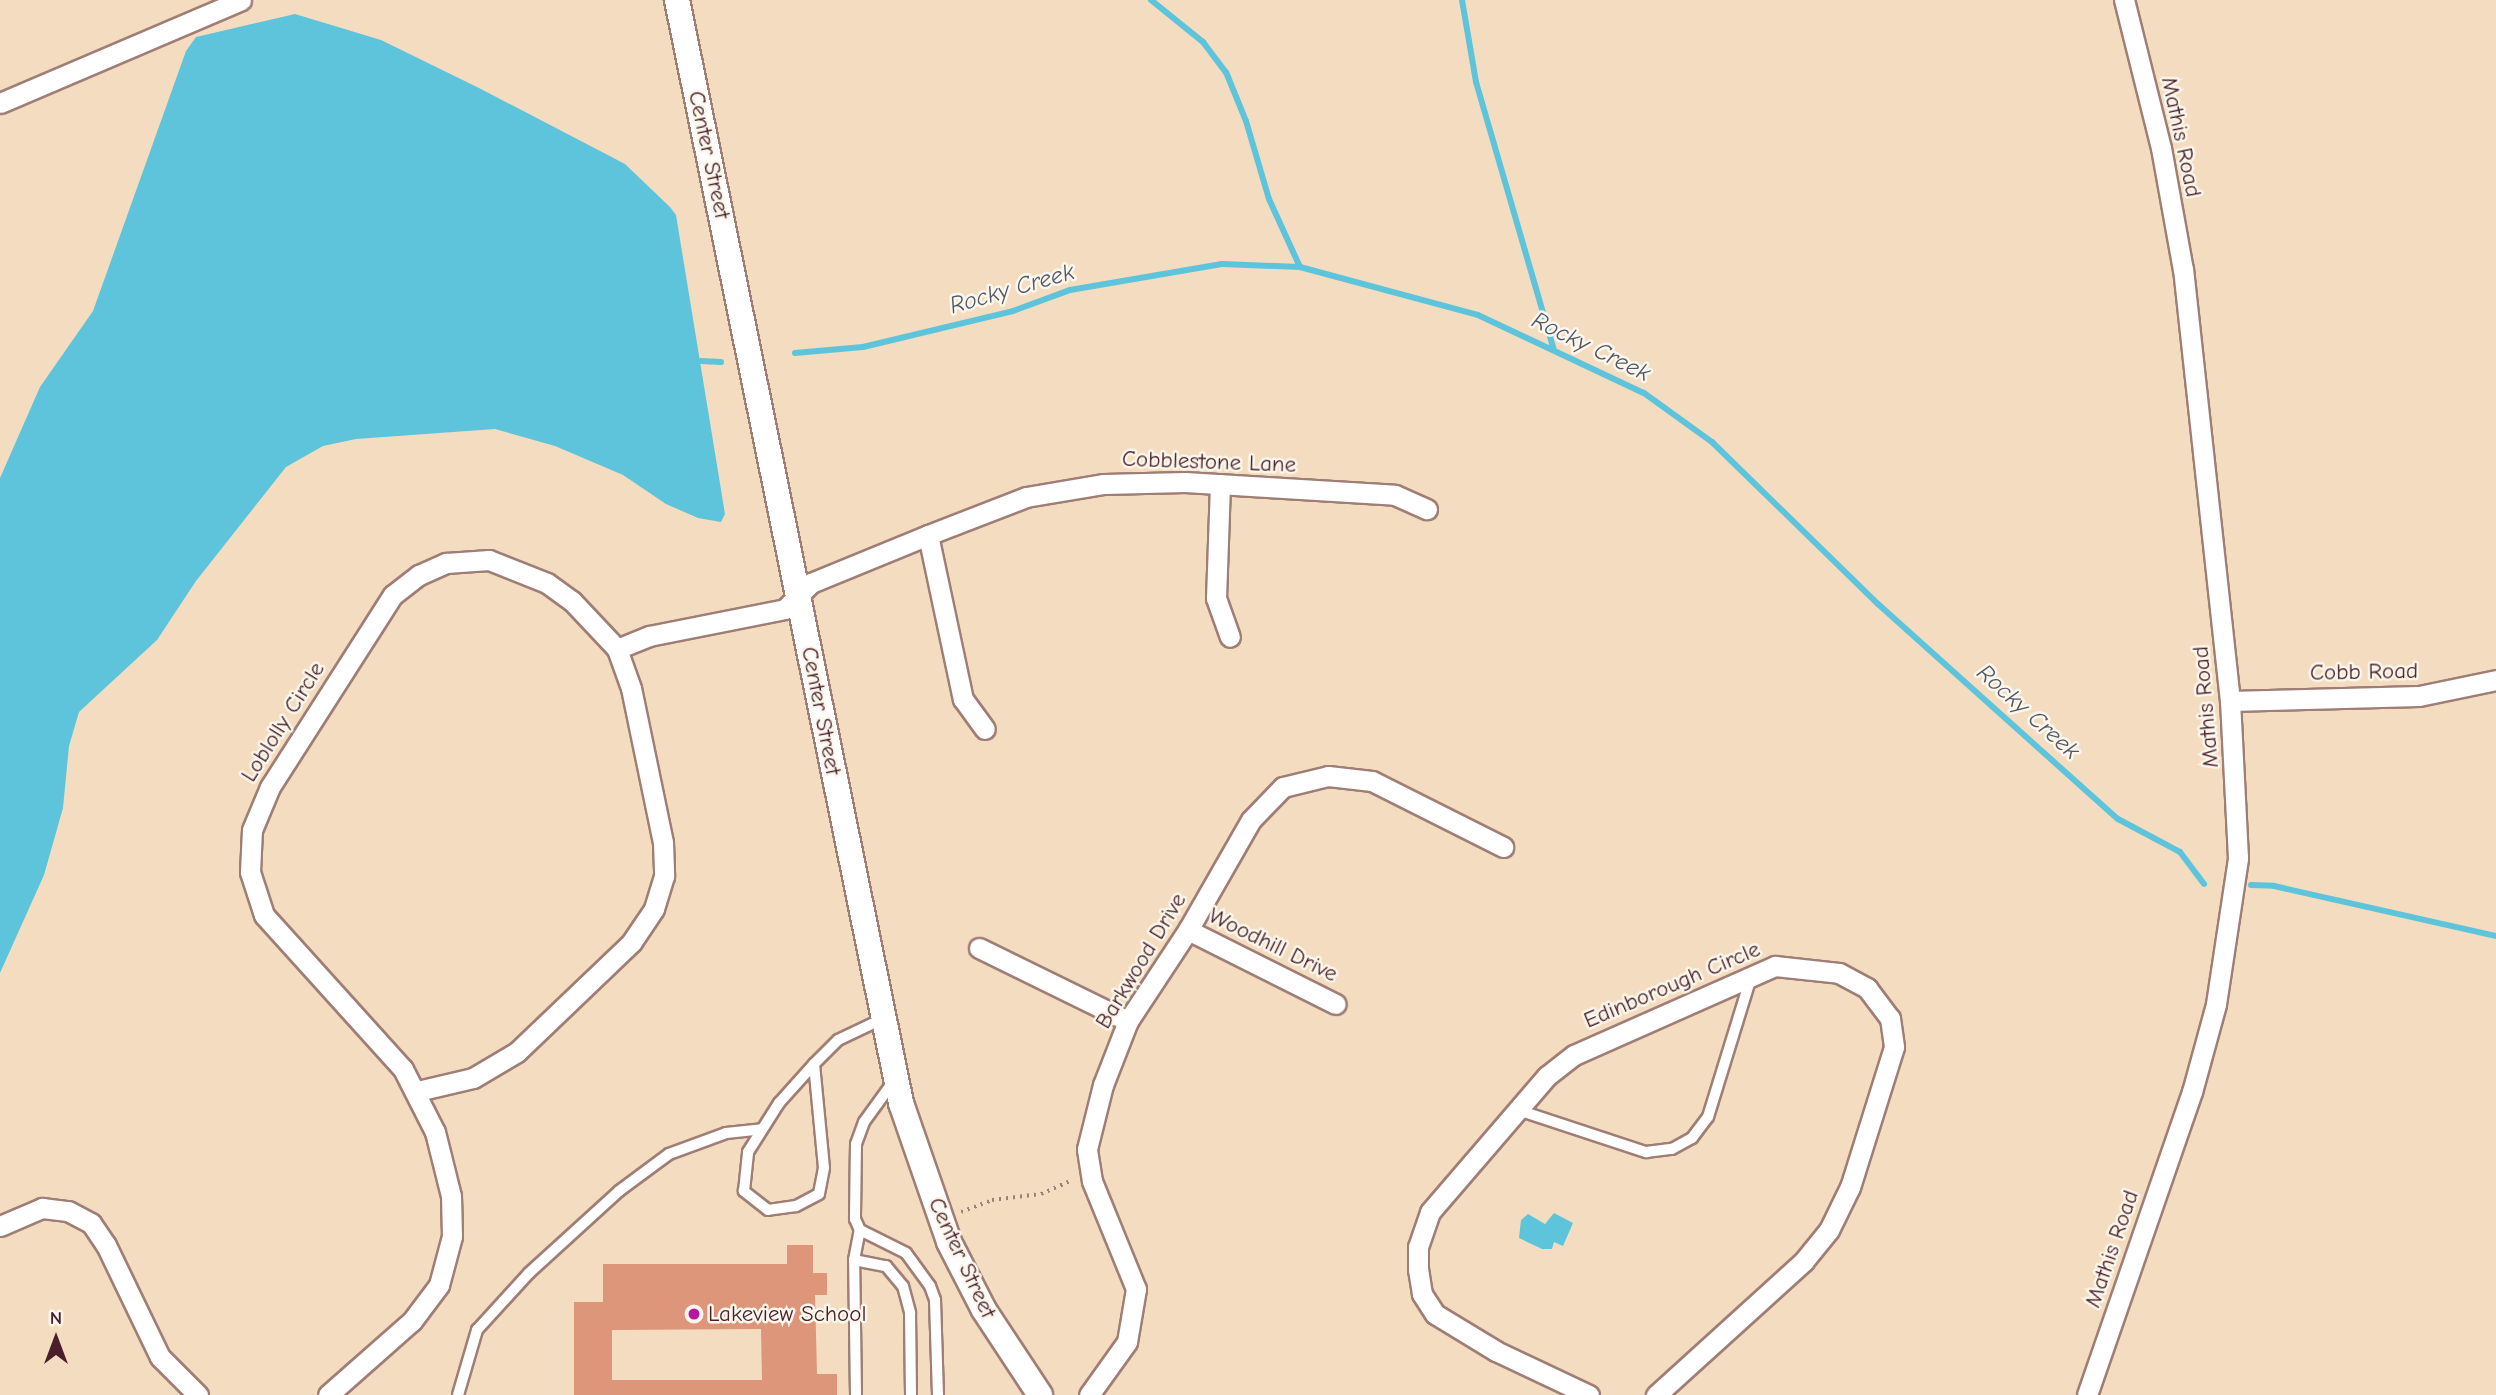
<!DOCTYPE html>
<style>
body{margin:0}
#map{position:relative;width:2496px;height:1395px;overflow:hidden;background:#f4dcc0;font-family:"Comic Neue",sans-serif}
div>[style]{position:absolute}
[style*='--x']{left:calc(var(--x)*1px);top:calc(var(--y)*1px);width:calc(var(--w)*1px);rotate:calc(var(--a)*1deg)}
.water>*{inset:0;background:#5ec4dc}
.stream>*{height:6px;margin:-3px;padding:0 3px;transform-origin:3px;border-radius:3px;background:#5ec4dc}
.building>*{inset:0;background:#dd9679}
.path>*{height:3.5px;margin-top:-1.75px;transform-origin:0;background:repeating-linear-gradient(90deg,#9f7e76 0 2px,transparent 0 7px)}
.roads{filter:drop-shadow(2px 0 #9f7e76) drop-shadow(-2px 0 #9f7e76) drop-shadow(0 2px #9f7e76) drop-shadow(0 -2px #9f7e76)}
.service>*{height:10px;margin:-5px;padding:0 5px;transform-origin:5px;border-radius:5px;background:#fff}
.minor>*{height:19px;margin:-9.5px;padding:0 9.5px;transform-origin:9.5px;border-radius:9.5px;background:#fff}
.tertiary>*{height:24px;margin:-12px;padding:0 12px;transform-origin:12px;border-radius:12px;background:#fff}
.dots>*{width:19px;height:19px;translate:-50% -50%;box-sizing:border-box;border:4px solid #fbf7ec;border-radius:50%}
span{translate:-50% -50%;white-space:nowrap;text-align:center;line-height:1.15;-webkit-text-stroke:5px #fbf7ec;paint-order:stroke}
.street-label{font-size:23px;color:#4a1f2b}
.poi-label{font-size:23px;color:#4a1f2b}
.left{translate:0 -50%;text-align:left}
.water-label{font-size:24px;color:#515969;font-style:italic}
.north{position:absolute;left:21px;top:1304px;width:70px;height:70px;-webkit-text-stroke:5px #fbf7ec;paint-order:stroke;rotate:0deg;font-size:19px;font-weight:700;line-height:28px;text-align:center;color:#4a1f2b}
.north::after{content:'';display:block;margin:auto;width:24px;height:32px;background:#4a1f2b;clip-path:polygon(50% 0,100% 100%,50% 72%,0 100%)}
</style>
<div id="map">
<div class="water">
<i style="clip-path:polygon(295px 14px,381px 40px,479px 88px,625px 164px,670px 207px,676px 215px,725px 514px,721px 522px,698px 518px,666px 504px,623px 475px,555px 446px,495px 429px,356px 439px,323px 446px,286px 467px,196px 581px,157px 640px,79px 712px,69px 746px,63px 808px,44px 875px,0 973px,0 478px,40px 387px,93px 311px,186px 51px,196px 37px)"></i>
<i style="clip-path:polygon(1554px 1213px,1573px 1223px,1563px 1246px,1554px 1242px,1552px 1249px,1542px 1249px,1519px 1238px,1521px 1220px,1528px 1214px,1545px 1224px)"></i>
</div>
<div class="stream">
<i style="--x:1151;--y:0;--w:67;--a:38.9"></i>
<i style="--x:1203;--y:42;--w:38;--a:53"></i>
<i style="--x:1226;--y:72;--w:53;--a:67.8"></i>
<i style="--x:1246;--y:121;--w:81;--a:73.6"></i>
<i style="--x:1269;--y:199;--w:75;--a:65.5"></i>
<i style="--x:1462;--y:0;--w:83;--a:80.3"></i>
<i style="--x:1476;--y:82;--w:279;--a:73.8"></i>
<i style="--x:795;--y:353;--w:68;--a:-5"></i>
<i style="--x:863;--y:347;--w:154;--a:-13.5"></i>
<i style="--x:1013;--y:311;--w:61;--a:-20.2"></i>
<i style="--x:1070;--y:290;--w:154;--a:-9.7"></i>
<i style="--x:1222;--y:264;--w:78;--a:2.2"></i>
<i style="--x:1300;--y:267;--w:184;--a:15.1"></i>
<i style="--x:1478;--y:315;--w:183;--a:25.2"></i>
<i style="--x:1644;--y:393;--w:84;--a:35.8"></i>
<i style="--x:1712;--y:442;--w:232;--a:44.3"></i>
<i style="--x:1878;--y:604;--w:322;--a:41.9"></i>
<i style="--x:2118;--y:819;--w:70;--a:28"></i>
<i style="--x:2180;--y:852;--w:40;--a:53"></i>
<i style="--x:701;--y:361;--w:20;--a:3"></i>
<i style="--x:2251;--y:885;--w:23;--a:2"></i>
<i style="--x:2274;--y:886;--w:228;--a:12.7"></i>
</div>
<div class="building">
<i style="clip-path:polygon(evenodd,787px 1245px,813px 1245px,813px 1273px,827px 1273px,827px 1295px,815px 1295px,817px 1374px,837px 1374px,837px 1395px,574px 1395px,574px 1302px,603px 1302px,603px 1264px,787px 1264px,787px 1245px,761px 1329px,762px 1380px,612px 1380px,612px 1330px,761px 1329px)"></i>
</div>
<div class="path">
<i style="--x:961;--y:1212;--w:33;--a:-21"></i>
<i style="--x:992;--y:1200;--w:49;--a:-7"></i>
<i style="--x:1041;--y:1194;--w:34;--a:-24"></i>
</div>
<div class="roads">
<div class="service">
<i style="--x:814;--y:1064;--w:104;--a:84.5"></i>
<i style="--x:824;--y:1168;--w:26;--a:101"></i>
<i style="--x:819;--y:1194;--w:26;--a:152"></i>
<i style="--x:796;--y:1206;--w:28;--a:172"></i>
<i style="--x:768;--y:1210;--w:31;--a:-142"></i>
<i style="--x:744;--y:1191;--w:39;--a:-84"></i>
<i style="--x:748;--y:1152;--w:58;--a:-57.7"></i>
<i style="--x:779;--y:1103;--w:52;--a:-48.1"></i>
<i style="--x:814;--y:1064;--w:34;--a:-45"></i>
<i style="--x:838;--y:1040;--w:49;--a:-25.5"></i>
<i style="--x:893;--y:1082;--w:49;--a:125.9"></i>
<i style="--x:864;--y:1122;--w:23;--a:110"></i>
<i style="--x:856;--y:1144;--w:75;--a:90.8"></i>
<i style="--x:855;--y:1219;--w:12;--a:66"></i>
<i style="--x:860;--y:1230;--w:51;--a:26.6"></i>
<i style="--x:906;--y:1253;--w:41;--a:54"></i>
<i style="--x:930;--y:1286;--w:15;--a:70"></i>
<i style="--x:935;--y:1300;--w:95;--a:88.2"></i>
<i style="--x:1518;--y:1110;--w:135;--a:18.2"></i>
<i style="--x:1646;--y:1152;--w:26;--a:-7"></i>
<i style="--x:1672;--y:1149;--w:23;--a:-29"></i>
<i style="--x:1692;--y:1138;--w:26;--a:-53"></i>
<i style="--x:1708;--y:1117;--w:146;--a:-72.9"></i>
<i style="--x:854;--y:1260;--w:33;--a:11"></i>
<i style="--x:886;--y:1266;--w:26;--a:50"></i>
<i style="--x:903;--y:1286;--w:28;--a:75"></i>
<i style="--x:910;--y:1313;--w:82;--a:89.3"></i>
<i style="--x:458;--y:1395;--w:68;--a:-73.7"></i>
<i style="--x:477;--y:1330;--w:77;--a:-47.6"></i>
<i style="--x:529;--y:1273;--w:122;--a:-42.3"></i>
<i style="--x:619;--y:1191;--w:62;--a:-36.5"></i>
<i style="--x:669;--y:1154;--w:61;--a:-20.2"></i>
<i style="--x:726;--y:1133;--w:36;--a:-6"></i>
<i style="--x:856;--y:1395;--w:135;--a:-90.8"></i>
<i style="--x:854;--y:1260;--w:31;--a:-79"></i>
</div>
<div class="minor">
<i style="--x:0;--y:103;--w:262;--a:-23.1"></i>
<i style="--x:1220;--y:484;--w:114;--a:92"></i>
<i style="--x:1216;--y:598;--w:41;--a:70.3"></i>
<i style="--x:928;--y:535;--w:168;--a:78"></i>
<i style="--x:963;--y:699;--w:37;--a:54"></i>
<i style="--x:617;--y:649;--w:35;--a:-22"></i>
<i style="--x:649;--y:636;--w:139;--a:-11.2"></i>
<i style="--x:785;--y:609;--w:37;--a:-45"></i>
<i style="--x:811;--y:583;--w:126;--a:-22.3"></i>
<i style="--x:928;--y:535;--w:105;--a:-21.2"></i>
<i style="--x:1026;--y:497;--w:79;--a:-9.5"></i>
<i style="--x:1104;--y:484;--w:81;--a:-1.4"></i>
<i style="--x:1185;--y:482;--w:210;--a:3.5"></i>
<i style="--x:1395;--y:495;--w:35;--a:24"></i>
<i style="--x:2230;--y:701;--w:189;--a:-1.5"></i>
<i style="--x:2419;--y:696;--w:79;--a:-11.7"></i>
<i style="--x:1188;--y:930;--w:165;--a:26.6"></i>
<i style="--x:979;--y:948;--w:166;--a:26.1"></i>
<i style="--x:0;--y:1226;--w:46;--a:-23.2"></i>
<i style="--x:42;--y:1208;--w:26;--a:7"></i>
<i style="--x:68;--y:1211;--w:26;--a:28"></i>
<i style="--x:91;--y:1223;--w:27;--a:56"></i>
<i style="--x:106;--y:1245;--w:124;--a:64.3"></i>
<i style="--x:160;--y:1357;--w:54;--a:45"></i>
<i style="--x:328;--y:1395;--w:112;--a:-41.4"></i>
<i style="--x:412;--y:1321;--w:45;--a:-53.1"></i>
<i style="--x:439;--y:1285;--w:51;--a:-75.1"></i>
<i style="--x:452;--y:1236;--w:40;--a:-91.4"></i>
<i style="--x:451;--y:1196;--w:66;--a:-104"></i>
<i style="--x:435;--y:1132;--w:71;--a:-116.9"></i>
<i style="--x:403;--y:1069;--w:207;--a:-132.1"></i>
<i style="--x:264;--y:915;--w:45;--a:-108"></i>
<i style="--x:250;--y:872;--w:42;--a:-87.3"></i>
<i style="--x:252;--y:830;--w:47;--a:-67.3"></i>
<i style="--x:270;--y:787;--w:228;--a:-57.4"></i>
<i style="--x:393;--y:595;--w:33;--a:-38"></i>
<i style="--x:419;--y:575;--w:30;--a:-24"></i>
<i style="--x:446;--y:563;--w:43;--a:-4"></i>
<i style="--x:489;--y:560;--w:62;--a:21.6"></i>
<i style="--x:547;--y:583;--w:31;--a:36"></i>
<i style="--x:572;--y:601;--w:66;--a:46.8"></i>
<i style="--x:617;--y:649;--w:41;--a:70.3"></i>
<i style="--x:631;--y:688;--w:157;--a:78.3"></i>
<i style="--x:663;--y:842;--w:34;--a:88"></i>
<i style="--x:664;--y:876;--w:34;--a:107"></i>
<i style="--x:654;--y:909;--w:40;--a:124"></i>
<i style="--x:632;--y:942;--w:159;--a:136.3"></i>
<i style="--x:517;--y:1052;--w:51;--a:149.4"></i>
<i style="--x:473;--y:1078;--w:57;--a:166.7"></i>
<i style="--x:1089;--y:1395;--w:65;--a:-54.4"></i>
<i style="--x:1127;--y:1342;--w:54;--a:-80.4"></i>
<i style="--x:1136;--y:1289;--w:117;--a:-112.2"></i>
<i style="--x:1092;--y:1181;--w:32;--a:-99"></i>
<i style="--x:1087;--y:1149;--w:66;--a:-76"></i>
<i style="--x:1103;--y:1085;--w:69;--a:-68.7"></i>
<i style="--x:1128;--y:1021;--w:109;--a:-56.6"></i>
<i style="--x:1188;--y:930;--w:127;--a:-60.2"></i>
<i style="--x:1251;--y:820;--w:46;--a:-45.9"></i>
<i style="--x:1283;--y:787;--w:46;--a:-13.7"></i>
<i style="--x:1328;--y:776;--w:44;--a:6.5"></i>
<i style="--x:1372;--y:781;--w:147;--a:26.7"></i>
<i style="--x:1589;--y:1395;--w:103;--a:-154.7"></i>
<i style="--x:1496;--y:1351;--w:71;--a:-148.8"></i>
<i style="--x:1435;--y:1314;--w:24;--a:-123"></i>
<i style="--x:1422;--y:1294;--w:24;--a:-99"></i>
<i style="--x:1418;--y:1270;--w:23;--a:-90"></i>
<i style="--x:1418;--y:1247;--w:37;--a:-71"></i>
<i style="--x:1430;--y:1212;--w:179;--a:-49.3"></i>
<i style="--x:1547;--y:1076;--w:34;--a:-38"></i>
<i style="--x:1574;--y:1055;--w:220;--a:-23.9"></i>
<i style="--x:1775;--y:966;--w:64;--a:6.2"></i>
<i style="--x:1839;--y:973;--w:32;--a:28"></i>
<i style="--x:1867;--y:988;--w:38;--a:53"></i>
<i style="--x:1890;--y:1018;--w:29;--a:82"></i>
<i style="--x:1894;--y:1047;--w:147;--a:107.4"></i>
<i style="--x:1850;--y:1187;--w:48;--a:116"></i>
<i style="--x:1829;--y:1230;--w:40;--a:129"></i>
<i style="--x:1804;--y:1261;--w:200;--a:137.8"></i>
<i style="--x:2087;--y:1395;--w:321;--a:-70.9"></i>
<i style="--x:2192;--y:1092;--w:91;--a:-74.7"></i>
<i style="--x:2216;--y:1004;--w:148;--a:-81.4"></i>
<i style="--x:2238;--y:858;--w:157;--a:-92.9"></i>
<i style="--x:2230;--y:701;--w:434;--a:-96.2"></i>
<i style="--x:2183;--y:270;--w:124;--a:-100.2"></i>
<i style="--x:2161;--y:148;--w:153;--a:-104"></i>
</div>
<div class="tertiary">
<i style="--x:677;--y:0;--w:1126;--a:78.52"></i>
<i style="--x:901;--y:1103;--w:147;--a:70.9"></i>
<i style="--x:949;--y:1242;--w:76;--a:62.8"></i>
<i style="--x:984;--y:1310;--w:102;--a:56.6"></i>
</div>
</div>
<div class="dots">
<i style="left:694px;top:1314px;background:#b5179e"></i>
</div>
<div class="street-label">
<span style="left:2181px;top:137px;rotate:78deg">Mathis Road</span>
<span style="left:709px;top:155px;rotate:78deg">Center Street</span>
<span style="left:1209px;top:462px;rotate:2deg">Cobblestone Lane</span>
<span style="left:2364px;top:672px;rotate:-1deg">Cobb Road</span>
<span style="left:2206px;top:707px;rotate:-95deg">Mathis Road</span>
<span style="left:821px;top:711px;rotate:79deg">Center Street</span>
<span style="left:283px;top:722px;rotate:-58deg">Loblolly Circle</span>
<span style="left:1273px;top:945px;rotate:26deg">Woodhill Drive</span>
<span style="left:1141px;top:961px;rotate:-59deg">Barkwood Drive</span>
<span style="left:1672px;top:985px;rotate:-23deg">Edinborough Circle</span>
<span style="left:2112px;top:1249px;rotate:-71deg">Mathis Road</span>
<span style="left:962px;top:1258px;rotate:65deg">Center Street</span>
</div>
<div class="poi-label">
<span class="left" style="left:708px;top:1314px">Lakeview School</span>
</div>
<div class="water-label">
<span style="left:1012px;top:289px;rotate:-16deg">Rocky Creek</span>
<span style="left:1591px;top:347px;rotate:26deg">Rocky Creek</span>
<span style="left:2028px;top:712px;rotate:42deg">Rocky Creek</span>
</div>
<div class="north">N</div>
</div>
